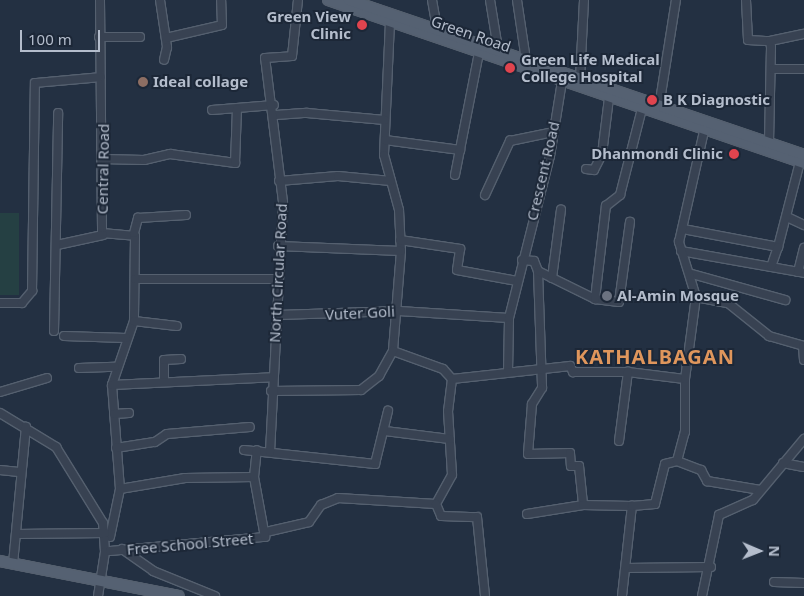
<!DOCTYPE html>
<style>
body{margin:0}
#map{position:relative;width:804px;height:596px;overflow:hidden;background:#233042;font-family:"Noto Sans",sans-serif}
div>[style]{position:absolute}
[style*='--x']{left:calc(var(--x)*1px);top:calc(var(--y)*1px);width:calc(var(--w)*1px);rotate:calc(var(--a)*1deg)}
.green>*{inset:0;background:#254043;transform-origin:0 0}
.roads{filter:drop-shadow(1px 0 #55606f) drop-shadow(-1px 0 #55606f) drop-shadow(0 1px #55606f) drop-shadow(0 -1px #55606f)}
.minor>*{height:8px;margin:-4px;padding:0 4px;transform-origin:4px;border-radius:4px;background:#384252}
.major>*{height:10px;margin:-5px;padding:0 5px;transform-origin:5px;border-radius:5px;background:#556172}
.dots>*{width:14px;height:14px;translate:-50% -50%;box-sizing:border-box;border:2px solid #1c2737;border-radius:50%}
span{translate:-50% -50%;white-space:nowrap;text-align:center;line-height:1.15;-webkit-text-stroke:4px #1c2737;paint-order:stroke}
.poi-label{font-size:15px;color:#b4bdcc;font-weight:700}
.right{translate:-100% -50%;text-align:right}
.left{translate:0 -50%;text-align:left}
.street-label{font-size:15px;color:#b4bdcc}
.district-label{font-size:20px;color:#df965c;font-weight:700;letter-spacing:1px}
.north{position:absolute;left:734px;top:526px;width:50px;height:50px;-webkit-text-stroke:4px #1c2737;paint-order:stroke;rotate:91deg;font-size:14px;font-weight:700;line-height:20px;text-align:center;color:#b4bdcc}
.north::after{content:'';display:block;margin:auto;width:18px;height:22px;background:#b4bdcc;clip-path:polygon(50% 0,100% 100%,50% 72%,0 100%)}
.scale{position:absolute;left:20px;top:30px;width:80px;height:22px;box-sizing:border-box;border:2px solid #b4bdcc;border-top:0;padding-left:6px;font-size:15px;line-height:18px;white-space:nowrap;color:#b4bdcc;-webkit-text-stroke:4px #1c2737;paint-order:stroke}
</style>
<div id="map">
<div class="green">
<i style="left:0;top:213px;width:19px;height:82px"></i>
</div>
<div class="roads">
<div class="minor">
<i style="--x:100;--y:0;--w:233;--a:89.5"></i>
<i style="--x:102;--y:233;--w:33;--a:5"></i>
<i style="--x:135;--y:236;--w:85;--a:90.7"></i>
<i style="--x:134;--y:321;--w:68;--a:109"></i>
<i style="--x:112;--y:385;--w:104;--a:85.6"></i>
<i style="--x:120;--y:489;--w:49;--a:101.8"></i>
<i style="--x:160;--y:0;--w:48;--a:81.5"></i>
<i style="--x:167;--y:47;--w:13;--a:103"></i>
<i style="--x:432;--y:0;--w:36;--a:80"></i>
<i style="--x:490;--y:0;--w:56;--a:80.7"></i>
<i style="--x:517;--y:0;--w:61;--a:81.5"></i>
<i style="--x:746;--y:0;--w:40;--a:87.1"></i>
<i style="--x:748;--y:40;--w:22;--a:3"></i>
<i style="--x:770;--y:41;--w:6;--a:81"></i>
<i style="--x:771;--y:47;--w:96;--a:91.2"></i>
<i style="--x:390;--y:22;--w:133;--a:92.6"></i>
<i style="--x:384;--y:155;--w:57;--a:74.7"></i>
<i style="--x:399;--y:210;--w:41;--a:87.2"></i>
<i style="--x:401;--y:251;--w:100;--a:94.6"></i>
<i style="--x:393;--y:351;--w:53;--a:19.8"></i>
<i style="--x:443;--y:369;--w:13;--a:48"></i>
<i style="--x:452;--y:379;--w:32;--a:97"></i>
<i style="--x:448;--y:411;--w:64;--a:86.4"></i>
<i style="--x:452;--y:475;--w:33;--a:119"></i>
<i style="--x:99;--y:37;--w:41;--a:0"></i>
<i style="--x:166;--y:38;--w:57;--a:-13.1"></i>
<i style="--x:222;--y:25;--w:25;--a:-92"></i>
<i style="--x:770;--y:41;--w:35;--a:-12"></i>
<i style="--x:773;--y:69;--w:31;--a:0"></i>
<i style="--x:580;--y:79;--w:79;--a:-87.1"></i>
<i style="--x:659;--y:107;--w:108;--a:-81"></i>
<i style="--x:212;--y:110;--w:62;--a:-4.6"></i>
<i style="--x:276;--y:115;--w:31;--a:-4"></i>
<i style="--x:307;--y:113;--w:78;--a:5.1"></i>
<i style="--x:385;--y:140;--w:76;--a:7.6"></i>
<i style="--x:102;--y:159;--w:42;--a:1.4"></i>
<i style="--x:144;--y:160;--w:27;--a:-13"></i>
<i style="--x:170;--y:154;--w:66;--a:7.9"></i>
<i style="--x:235;--y:163;--w:54;--a:-87.9"></i>
<i style="--x:586;--y:169;--w:8;--a:7"></i>
<i style="--x:594;--y:170;--w:18;--a:-63"></i>
<i style="--x:602;--y:154;--w:56;--a:-82.9"></i>
<i style="--x:455;--y:175;--w:124;--a:-78.9"></i>
<i style="--x:279;--y:181;--w:59;--a:-4.8"></i>
<i style="--x:338;--y:176;--w:53;--a:5.4"></i>
<i style="--x:485;--y:195;--w:60;--a:-65.2"></i>
<i style="--x:510;--y:141;--w:45;--a:-11.6"></i>
<i style="--x:787;--y:217;--w:19;--a:25"></i>
<i style="--x:683;--y:229;--w:97;--a:10.7"></i>
<i style="--x:778;--y:247;--w:88;--a:-75.5"></i>
<i style="--x:134;--y:233;--w:16;--a:-75"></i>
<i style="--x:138;--y:218;--w:48;--a:-3.6"></i>
<i style="--x:400;--y:240;--w:61;--a:8.5"></i>
<i style="--x:460;--y:249;--w:21;--a:98"></i>
<i style="--x:457;--y:270;--w:61;--a:10.4"></i>
<i style="--x:57;--y:245;--w:47;--a:-12.3"></i>
<i style="--x:278;--y:246;--w:123;--a:2.3"></i>
<i style="--x:681;--y:251;--w:125;--a:10.1"></i>
<i style="--x:522;--y:260;--w:12;--a:5"></i>
<i style="--x:534;--y:261;--w:11;--a:68"></i>
<i style="--x:538;--y:271;--w:117;--a:88"></i>
<i style="--x:542;--y:388;--w:19;--a:122"></i>
<i style="--x:532;--y:404;--w:50;--a:94.6"></i>
<i style="--x:528;--y:454;--w:42;--a:-1.4"></i>
<i style="--x:570;--y:453;--w:13;--a:86"></i>
<i style="--x:571;--y:466;--w:8;--a:0"></i>
<i style="--x:579;--y:466;--w:39;--a:84"></i>
<i style="--x:771;--y:267;--w:21;--a:-71"></i>
<i style="--x:538;--y:271;--w:64;--a:26.2"></i>
<i style="--x:595;--y:299;--w:24;--a:7"></i>
<i style="--x:619;--y:302;--w:81;--a:-82.2"></i>
<i style="--x:798;--y:272;--w:25;--a:-76"></i>
<i style="--x:692;--y:274;--w:97;--a:15.6"></i>
<i style="--x:552;--y:278;--w:69;--a:-82.5"></i>
<i style="--x:135;--y:279;--w:143;--a:0"></i>
<i style="--x:696;--y:297;--w:33;--a:11"></i>
<i style="--x:728;--y:303;--w:53;--a:38.8"></i>
<i style="--x:769;--y:336;--w:36;--a:16"></i>
<i style="--x:595;--y:299;--w:94;--a:-83.3"></i>
<i style="--x:606;--y:206;--w:18;--a:-38"></i>
<i style="--x:620;--y:195;--w:89;--a:-75.7"></i>
<i style="--x:0;--y:303;--w:22;--a:0"></i>
<i style="--x:22;--y:303;--w:16;--a:-50"></i>
<i style="--x:32;--y:291;--w:208;--a:-89.2"></i>
<i style="--x:35;--y:83;--w:66;--a:-5.2"></i>
<i style="--x:278;--y:315;--w:121;--a:-1.9"></i>
<i style="--x:399;--y:311;--w:110;--a:3.6"></i>
<i style="--x:134;--y:321;--w:43;--a:6.6"></i>
<i style="--x:54;--y:331;--w:218;--a:-88.9"></i>
<i style="--x:64;--y:336;--w:62;--a:1.8"></i>
<i style="--x:803;--y:346;--w:14;--a:86"></i>
<i style="--x:79;--y:368;--w:36;--a:-2"></i>
<i style="--x:508;--y:372;--w:54;--a:-88.9"></i>
<i style="--x:509;--y:318;--w:167;--a:-75.8"></i>
<i style="--x:550;--y:156;--w:76;--a:-80.9"></i>
<i style="--x:452;--y:379;--w:119;--a:-6.3"></i>
<i style="--x:570;--y:366;--w:7;--a:63"></i>
<i style="--x:573;--y:372;--w:55;--a:0"></i>
<i style="--x:628;--y:372;--w:57;--a:7"></i>
<i style="--x:164;--y:382;--w:22;--a:-90"></i>
<i style="--x:164;--y:360;--w:17;--a:-3"></i>
<i style="--x:112;--y:385;--w:161;--a:-2.8"></i>
<i style="--x:271;--y:391;--w:90;--a:-0.6"></i>
<i style="--x:361;--y:390;--w:23;--a:-38"></i>
<i style="--x:379;--y:376;--w:29;--a:-61"></i>
<i style="--x:0;--y:392;--w:49;--a:-16.6"></i>
<i style="--x:0;--y:413;--w:66;--a:31.3"></i>
<i style="--x:56;--y:447;--w:89;--a:58.3"></i>
<i style="--x:103;--y:523;--w:29;--a:86"></i>
<i style="--x:105;--y:552;--w:45;--a:99"></i>
<i style="--x:114;--y:414;--w:15;--a:-4"></i>
<i style="--x:385;--y:431;--w:65;--a:7"></i>
<i style="--x:619;--y:441;--w:70;--a:-82.6"></i>
<i style="--x:116;--y:448;--w:39;--a:-9"></i>
<i style="--x:155;--y:442;--w:14;--a:-34"></i>
<i style="--x:167;--y:434;--w:83;--a:-4.8"></i>
<i style="--x:244;--y:450;--w:132;--a:6.1"></i>
<i style="--x:375;--y:464;--w:55;--a:-76.2"></i>
<i style="--x:270;--y:452;--w:250;--a:-87"></i>
<i style="--x:283;--y:202;--w:145;--a:-97.1"></i>
<i style="--x:265;--y:58;--w:27;--a:-4"></i>
<i style="--x:292;--y:56;--w:56;--a:-83.9"></i>
<i style="--x:677;--y:461;--w:26;--a:21"></i>
<i style="--x:701;--y:470;--w:13;--a:61"></i>
<i style="--x:707;--y:481;--w:54;--a:9.6"></i>
<i style="--x:783;--y:463;--w:21;--a:11"></i>
<i style="--x:0;--y:470;--w:19;--a:6"></i>
<i style="--x:120;--y:489;--w:66;--a:-9.6"></i>
<i style="--x:185;--y:478;--w:69;--a:-0.8"></i>
<i style="--x:527;--y:514;--w:57;--a:-9.1"></i>
<i style="--x:583;--y:505;--w:49;--a:1.2"></i>
<i style="--x:266;--y:532;--w:44;--a:-13.1"></i>
<i style="--x:309;--y:522;--w:21;--a:-55"></i>
<i style="--x:321;--y:505;--w:18;--a:-22"></i>
<i style="--x:338;--y:498;--w:98;--a:3.5"></i>
<i style="--x:436;--y:504;--w:13;--a:67"></i>
<i style="--x:441;--y:516;--w:36;--a:2"></i>
<i style="--x:477;--y:517;--w:79;--a:84.2"></i>
<i style="--x:17;--y:534;--w:88;--a:-0.7"></i>
<i style="--x:122;--y:549;--w:38;--a:35"></i>
<i style="--x:153;--y:571;--w:67;--a:22"></i>
<i style="--x:110;--y:551;--w:156;--a:-5.2"></i>
<i style="--x:265;--y:537;--w:61;--a:-100.4"></i>
<i style="--x:254;--y:477;--w:27;--a:-84"></i>
<i style="--x:13;--y:564;--w:138;--a:-84.6"></i>
<i style="--x:626;--y:568;--w:85;--a:-0.7"></i>
<i style="--x:774;--y:582;--w:30;--a:2"></i>
<i style="--x:622;--y:596;--w:91;--a:-83.7"></i>
<i style="--x:632;--y:506;--w:23;--a:-5"></i>
<i style="--x:655;--y:504;--w:41;--a:-76"></i>
<i style="--x:665;--y:464;--w:12;--a:-14"></i>
<i style="--x:677;--y:461;--w:30;--a:-75"></i>
<i style="--x:685;--y:432;--w:53;--a:-90"></i>
<i style="--x:685;--y:379;--w:83;--a:-82.4"></i>
<i style="--x:696;--y:297;--w:58;--a:-107.2"></i>
<i style="--x:679;--y:242;--w:114;--a:-77.3"></i>
<i style="--x:702;--y:596;--w:83;--a:-78.1"></i>
<i style="--x:719;--y:515;--w:37;--a:-24"></i>
<i style="--x:753;--y:500;--w:80;--a:-50.1"></i>
</div>
<div class="major">
<i style="--x:328;--y:0;--w:503;--a:18.9"></i>
<i style="--x:349;--y:0;--w:481;--a:18.8"></i>
<i style="--x:0;--y:561;--w:182;--a:11.1"></i>
</div>
</div>
<div class="dots">
<i style="left:362px;top:25px;background:#e0444e"></i>
<i style="left:510px;top:68px;background:#e0444e"></i>
<i style="left:143px;top:82px;background:#8d6e63"></i>
<i style="left:652px;top:100px;background:#e0444e"></i>
<i style="left:734px;top:154px;background:#e0444e"></i>
<i style="left:607px;top:296px;background:#6b7280"></i>
</div>
<div class="poi-label">
<span class="right" style="left:351px;top:25px">Green View<br>Clinic</span>
<span class="left" style="left:521px;top:68px">Green Life Medical<br>College Hospital</span>
<span class="left" style="left:153px;top:82px">Ideal collage</span>
<span class="left" style="left:663px;top:100px">B K Diagnostic</span>
<span class="right" style="left:723px;top:154px">Dhanmondi Clinic</span>
<span class="left" style="left:617px;top:296px">Al-Amin Mosque</span>
</div>
<div class="street-label">
<span style="left:471px;top:34px;rotate:19deg">Green Road</span>
<span style="left:103px;top:169px;rotate:-89deg">Central Road</span>
<span style="left:543px;top:171px;rotate:-77deg">Crescent Road</span>
<span style="left:278px;top:273px;rotate:-87deg">North Circular Road</span>
<span style="left:360px;top:313px;rotate:-3deg">Vuter Goli</span>
<span style="left:190px;top:544px;rotate:-5deg">Free School Street</span>
</div>
<div class="district-label">
<span style="left:655px;top:356px">KATHALBAGAN</span>
</div>
<div class="north">N</div>
<div class="scale">100 m</div>
</div>
